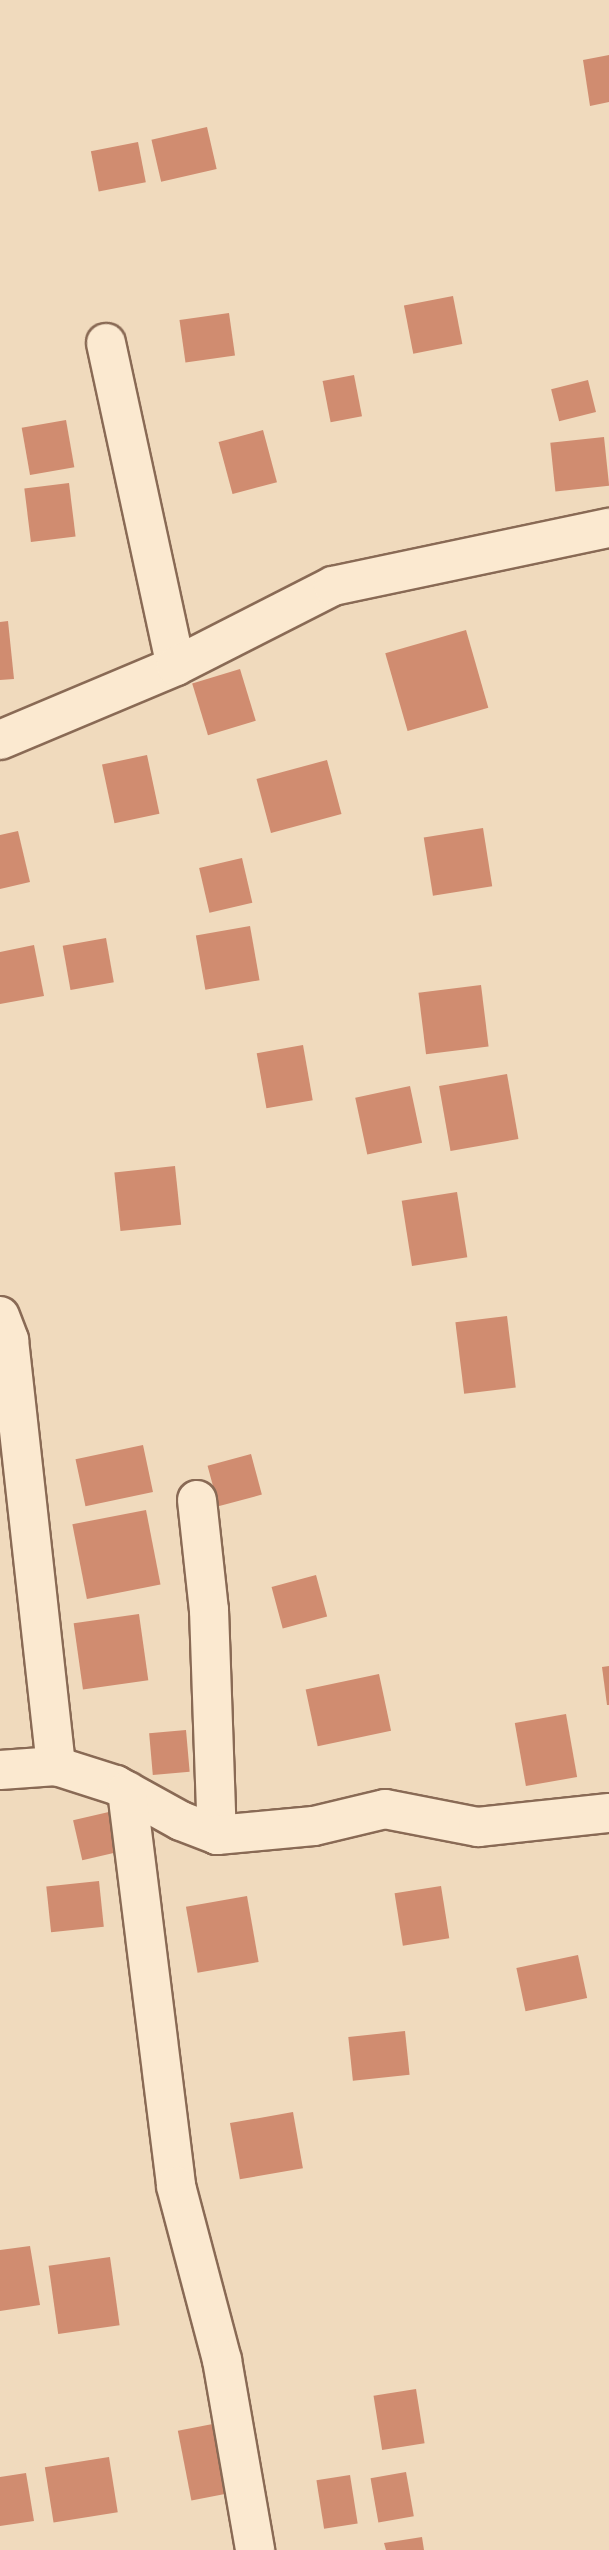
<!DOCTYPE html>
<style>
body{margin:0}
#map{position:relative;width:609px;height:2550px;overflow:hidden;background:#f0dabd;font-family:"Source Serif 4",serif}
div>[style]{position:absolute}
[style*='--x']{left:calc(var(--x)*1px);top:calc(var(--y)*1px);width:calc(var(--w)*1px);rotate:calc(var(--a)*1deg)}
.building>*{inset:0;background:#d08c70;transform-origin:0 0}
.roads{filter:drop-shadow(2px 0 #896a55) drop-shadow(-2px 0 #896a55) drop-shadow(0 2px #896a55) drop-shadow(0 -2px #896a55)}
.street>*{height:38px;margin:-19px;padding:0 19px;transform-origin:19px;border-radius:19px;background:#fbe9d0}
span{translate:-50% -50%;white-space:nowrap;text-align:center;line-height:1.15;-webkit-text-stroke:6px #f7e6cd;paint-order:stroke}
</style>
<div id="map">
<div class="building">
<i style="clip-path:polygon(609px 55px,609px 102px,590px 106px,583px 60px)"></i>
<i style="left:207px;top:127px;width:43px;height:57px;rotate:77deg"></i>
<i style="left:138px;top:142px;width:41px;height:48px;rotate:79deg"></i>
<i style="left:453px;top:296px;width:49px;height:50px;rotate:79deg"></i>
<i style="left:229px;top:313px;width:43px;height:50px;rotate:82deg"></i>
<i style="left:354px;top:375px;width:42px;height:32px;rotate:79deg"></i>
<i style="left:588px;top:380px;width:33px;height:38px;rotate:76deg"></i>
<i style="left:66px;top:420px;width:48px;height:45px;rotate:80deg"></i>
<i style="left:263px;top:430px;width:54px;height:46px;rotate:75deg"></i>
<i style="left:604px;top:437px;width:49px;height:54px;rotate:84deg"></i>
<i style="left:69px;top:483px;width:54px;height:45px;rotate:83deg"></i>
<i style="clip-path:polygon(8px 621px,14px 679px,0 680px,0 622px)"></i>
<i style="left:466px;top:630px;width:81px;height:84px;rotate:74deg"></i>
<i style="left:240px;top:669px;width:54px;height:50px;rotate:73deg"></i>
<i style="left:147px;top:755px;width:60px;height:46px;rotate:78deg"></i>
<i style="left:327px;top:760px;width:56px;height:73px;rotate:75deg"></i>
<i style="left:483px;top:828px;width:59px;height:60px;rotate:81deg"></i>
<i style="clip-path:polygon(18px 831px,30px 882px,0 889px,0 835px)"></i>
<i style="left:242px;top:858px;width:46px;height:44px;rotate:77deg"></i>
<i style="left:250px;top:926px;width:55px;height:55px;rotate:80deg"></i>
<i style="left:106px;top:938px;width:45px;height:44px;rotate:80deg"></i>
<i style="clip-path:polygon(34px 945px,44px 996px,0 1004px,0 952px)"></i>
<i style="left:481px;top:985px;width:62px;height:63px;rotate:83deg"></i>
<i style="left:303px;top:1045px;width:56px;height:47px;rotate:80deg"></i>
<i style="left:507px;top:1074px;width:66px;height:69px;rotate:80deg"></i>
<i style="left:410px;top:1086px;width:58px;height:56px;rotate:78deg"></i>
<i style="left:175px;top:1166px;width:59px;height:61px;rotate:84deg"></i>
<i style="left:457px;top:1192px;width:66px;height:56px;rotate:81deg"></i>
<i style="left:507px;top:1316px;width:72px;height:52px;rotate:83deg"></i>
<i style="left:143px;top:1445px;width:48px;height:69px;rotate:78deg"></i>
<i style="left:251px;top:1454px;width:42px;height:45px;rotate:75deg"></i>
<i style="left:146px;top:1510px;width:76px;height:75px;rotate:79deg"></i>
<i style="left:316px;top:1575px;width:43px;height:46px;rotate:75deg"></i>
<i style="left:139px;top:1614px;width:67px;height:66px;rotate:82deg"></i>
<i style="clip-path:polygon(609px 1666px,609px 1705px,607px 1705px,602px 1667px)"></i>
<i style="left:379px;top:1674px;width:58px;height:75px;rotate:78deg"></i>
<i style="left:566px;top:1714px;width:64px;height:52px;rotate:80deg"></i>
<i style="left:186px;top:1730px;width:42px;height:37px;rotate:85deg"></i>
<i style="left:113px;top:1811px;width:41px;height:41px;rotate:77deg"></i>
<i style="left:99px;top:1881px;width:46px;height:53px;rotate:84deg"></i>
<i style="left:441px;top:1886px;width:53px;height:47px;rotate:81deg"></i>
<i style="left:247px;top:1896px;width:67px;height:62px;rotate:80deg"></i>
<i style="left:578px;top:1955px;width:44px;height:63px;rotate:78deg"></i>
<i style="left:405px;top:2031px;width:44px;height:57px;rotate:84deg"></i>
<i style="left:293px;top:2112px;width:57px;height:64px;rotate:80deg"></i>
<i style="clip-path:polygon(30px 2246px,40px 2305px,0 2311px,0 2250px)"></i>
<i style="left:110px;top:2257px;width:69px;height:62px;rotate:82deg"></i>
<i style="left:416px;top:2389px;width:55px;height:43px;rotate:81deg"></i>
<i style="left:223px;top:2422px;width:71px;height:46px;rotate:79deg"></i>
<i style="left:109px;top:2457px;width:56px;height:65px;rotate:81deg"></i>
<i style="left:406px;top:2472px;width:45px;height:36px;rotate:80deg"></i>
<i style="clip-path:polygon(26px 2473px,34px 2521px,0 2526px,0 2477px)"></i>
<i style="left:350px;top:2475px;width:49px;height:34px;rotate:81deg"></i>
<i style="clip-path:polygon(422px 2537px,424px 2550px,386px 2550px,384px 2543px)"></i>
</div>
<div class="roads">
<div class="street">
<i style="--x:106;--y:343;--w:330;--a:77.8"></i>
<i style="--x:0;--y:740;--w:191;--a:-22.8"></i>
<i style="--x:176;--y:666;--w:176;--a:-27"></i>
<i style="--x:333;--y:586;--w:282;--a:-11.9"></i>
<i style="--x:0;--y:1316;--w:26;--a:69"></i>
<i style="--x:9;--y:1340;--w:429;--a:83.7"></i>
<i style="--x:56;--y:1766;--w:56;--a:175.9"></i>
<i style="--x:197;--y:1500;--w:111;--a:83.8"></i>
<i style="--x:209;--y:1610;--w:225;--a:88"></i>
<i style="--x:56;--y:1766;--w:63;--a:17.6"></i>
<i style="--x:116;--y:1785;--w:74;--a:29"></i>
<i style="--x:181;--y:1821;--w:39;--a:21"></i>
<i style="--x:217;--y:1835;--w:97;--a:-5.3"></i>
<i style="--x:314;--y:1826;--w:73;--a:-13.5"></i>
<i style="--x:385;--y:1809;--w:95;--a:11"></i>
<i style="--x:478;--y:1827;--w:132;--a:-6.1"></i>
<i style="--x:127;--y:1791;--w:398;--a:82.9"></i>
<i style="--x:176;--y:2186;--w:180;--a:75.2"></i>
<i style="--x:222;--y:2360;--w:193;--a:80.1"></i>
</div>
</div>
</div>
